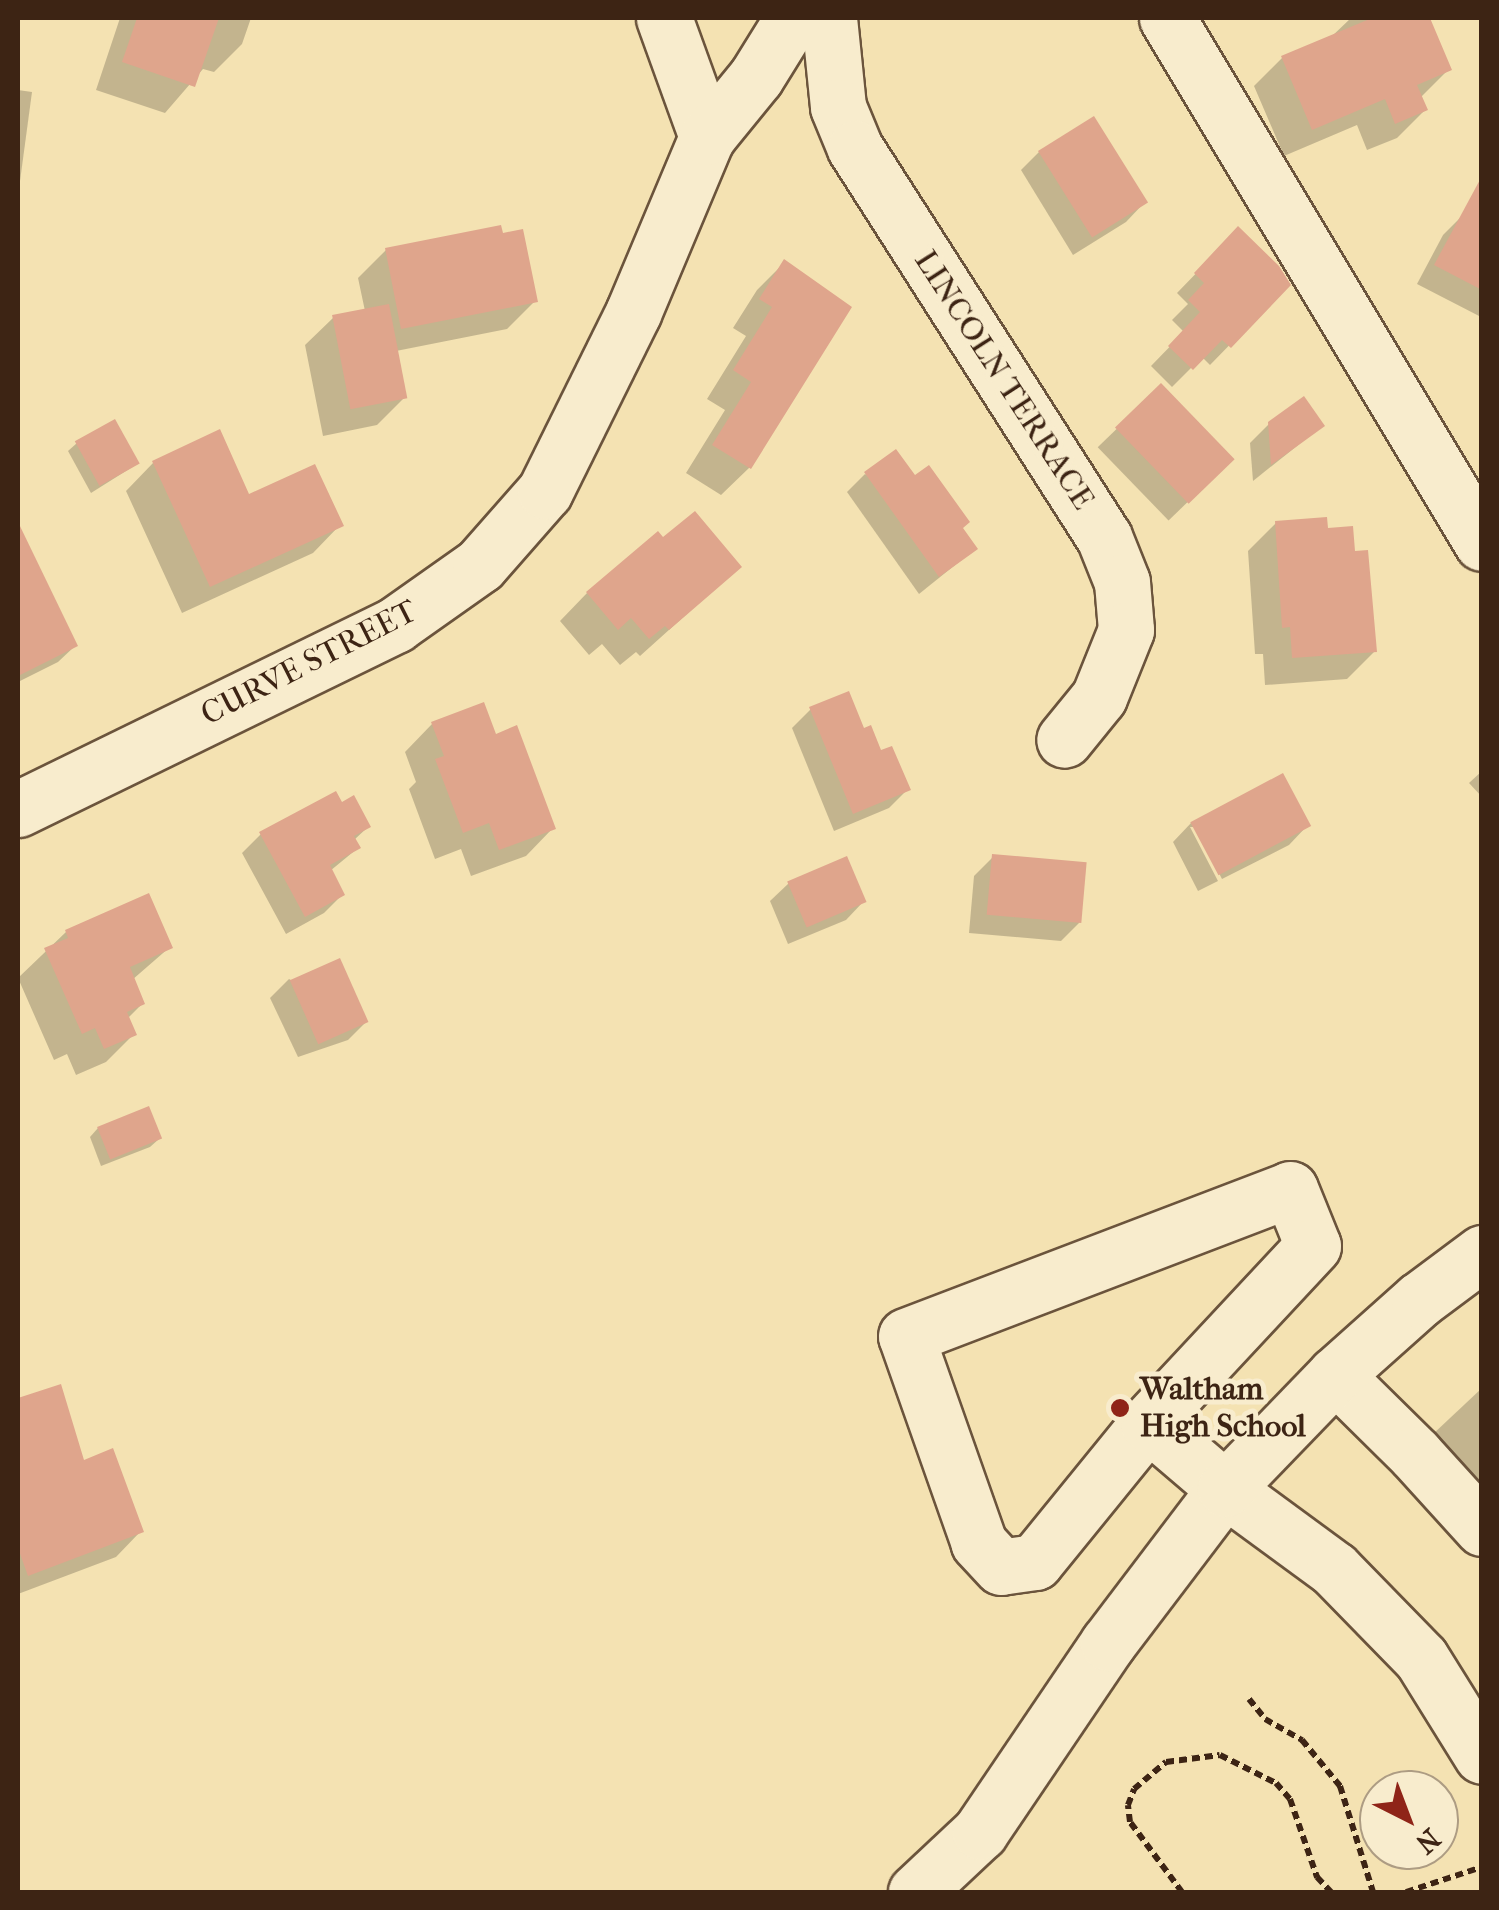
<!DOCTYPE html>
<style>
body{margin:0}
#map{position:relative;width:1499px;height:1910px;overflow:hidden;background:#f4e2b2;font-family:"IM FELL French Canon",serif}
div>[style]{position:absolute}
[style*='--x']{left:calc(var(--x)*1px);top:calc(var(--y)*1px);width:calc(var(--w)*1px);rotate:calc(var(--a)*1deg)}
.shadow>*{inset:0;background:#0003;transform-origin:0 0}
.building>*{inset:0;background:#dfa58c;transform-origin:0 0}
.path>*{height:6px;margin-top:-3px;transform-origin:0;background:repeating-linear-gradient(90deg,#3d2414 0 8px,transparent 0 13px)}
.roads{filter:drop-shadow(2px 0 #6b543c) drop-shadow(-2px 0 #6b543c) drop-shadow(0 2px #6b543c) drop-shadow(0 -2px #6b543c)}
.minor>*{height:55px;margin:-27.5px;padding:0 27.5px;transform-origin:27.5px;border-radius:27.5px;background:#f8eccd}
.dots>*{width:28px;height:28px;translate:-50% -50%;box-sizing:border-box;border:5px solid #f8eccd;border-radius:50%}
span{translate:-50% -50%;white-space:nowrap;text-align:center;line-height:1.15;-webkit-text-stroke:10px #f8eccd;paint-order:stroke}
.street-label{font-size:32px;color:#3d2414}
.poi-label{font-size:32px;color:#3d2414;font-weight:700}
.left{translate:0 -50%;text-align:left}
.frame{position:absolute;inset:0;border:20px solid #3d2414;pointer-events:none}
.north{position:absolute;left:1359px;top:1770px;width:100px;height:100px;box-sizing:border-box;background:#f8eccd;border:2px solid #ad9c83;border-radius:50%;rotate:138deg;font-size:28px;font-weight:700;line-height:40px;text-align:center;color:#3d2414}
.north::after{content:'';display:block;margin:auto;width:35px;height:45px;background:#8f2418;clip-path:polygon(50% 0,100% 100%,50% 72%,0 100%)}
</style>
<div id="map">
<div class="shadow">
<i style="clip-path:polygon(120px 18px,251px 18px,242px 44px,214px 72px,203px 69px,165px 113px,96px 90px)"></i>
<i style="clip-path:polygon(1351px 18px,1427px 18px,1449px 69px,1420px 98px,1425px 110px,1397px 138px,1367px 150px,1357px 125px,1284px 156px,1254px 86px,1282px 58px,1330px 38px)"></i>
<i style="clip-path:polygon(18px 90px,32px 92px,18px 196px)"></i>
<i style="clip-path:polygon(1039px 152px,1144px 203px,1126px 222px,1073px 255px,1021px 170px)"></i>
<i style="clip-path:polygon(1462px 216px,1482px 226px,1481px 317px,1417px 284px,1443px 235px)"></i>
<i style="clip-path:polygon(1238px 230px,1288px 285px,1210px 365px,1202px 357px,1172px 387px,1151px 366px,1184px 332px,1172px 320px,1188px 304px,1177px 293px)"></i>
<i style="clip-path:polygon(386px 250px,535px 301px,507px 329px,396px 351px,405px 397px,377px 425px,323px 436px,305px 345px,333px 318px,365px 311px,358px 278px)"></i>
<i style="clip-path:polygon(784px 263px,749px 468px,721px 495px,686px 473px,725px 410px,707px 399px,746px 336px,733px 328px,757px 290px)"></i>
<i style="left:1161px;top:386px;width:102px;height:88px;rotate:46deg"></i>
<i style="clip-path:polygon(1269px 424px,1322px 426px,1253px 481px,1250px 443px)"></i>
<i style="clip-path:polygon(77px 443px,137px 464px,91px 493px,68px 451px)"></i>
<i style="clip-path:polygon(153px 463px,248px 497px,340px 525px,313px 553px,182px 613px,126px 491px)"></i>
<i style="clip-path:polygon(865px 474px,960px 529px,975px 549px,919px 594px,847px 492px)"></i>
<i style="clip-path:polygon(1276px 523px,1325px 531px,1352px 553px,1375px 651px,1347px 679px,1265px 685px,1263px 654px,1255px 654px,1248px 551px)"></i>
<i style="clip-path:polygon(18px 537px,75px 646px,58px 662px,18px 682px)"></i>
<i style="clip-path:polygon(663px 541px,739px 567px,640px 656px,636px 652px,620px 665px,602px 644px,589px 655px,560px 621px,587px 593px)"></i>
<i style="clip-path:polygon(811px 709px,863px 731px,908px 789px,889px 808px,834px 831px,792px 728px)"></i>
<i style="clip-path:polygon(432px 724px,495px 737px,553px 828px,526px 856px,471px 876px,461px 849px,435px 859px,409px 789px,416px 782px,405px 752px)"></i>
<i style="clip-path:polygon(1482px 771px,1482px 797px,1469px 783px)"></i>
<i style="clip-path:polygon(341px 805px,368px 827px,354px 840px,358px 848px,330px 871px,342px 895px,324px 913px,286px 934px,242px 853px,261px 834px)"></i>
<i style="clip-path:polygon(1191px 823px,1307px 826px,1289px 845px,1222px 879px,1195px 827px,1190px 827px,1218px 881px,1198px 891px,1173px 842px)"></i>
<i style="clip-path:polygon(993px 857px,1080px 922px,1061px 941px,969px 933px,974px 876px)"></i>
<i style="clip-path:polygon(789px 883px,864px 901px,846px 920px,788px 944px,770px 901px)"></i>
<i style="clip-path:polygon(66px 932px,170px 947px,132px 980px,142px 1004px,127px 1019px,134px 1034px,106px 1062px,76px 1075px,67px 1054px,54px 1060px,18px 978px)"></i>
<i style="clip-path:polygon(289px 979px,366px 1022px,348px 1040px,298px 1057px,270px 998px)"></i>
<i style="clip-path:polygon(98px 1128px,159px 1139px,150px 1147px,101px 1166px,90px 1137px)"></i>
<i style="clip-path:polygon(59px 1387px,82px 1463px,141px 1531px,116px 1557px,18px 1594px,18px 1400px)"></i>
<i style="clip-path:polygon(1482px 1388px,1482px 1496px,1432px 1435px)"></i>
</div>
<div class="building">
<i style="clip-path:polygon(137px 18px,219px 18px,195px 87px,122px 62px)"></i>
<i style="clip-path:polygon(1372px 18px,1430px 18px,1452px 70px,1417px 85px,1428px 110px,1395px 124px,1385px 99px,1312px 130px,1281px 56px)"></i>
<i style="left:1094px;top:116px;width:102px;height:66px;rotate:58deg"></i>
<i style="clip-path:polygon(1482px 176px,1482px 290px,1434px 265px)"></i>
<i style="clip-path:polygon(501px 225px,503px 233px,523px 229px,538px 302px,401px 329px,385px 248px)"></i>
<i style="clip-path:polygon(1238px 226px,1279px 266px,1291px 285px,1231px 348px,1222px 340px,1193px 370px,1168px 346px,1200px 312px,1188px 300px,1204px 283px,1194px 273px)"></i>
<i style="clip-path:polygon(784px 259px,852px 307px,751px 469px,712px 445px,751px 382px,733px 370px,772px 307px,759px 299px)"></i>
<i style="left:389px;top:304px;width:96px;height:58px;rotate:79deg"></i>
<i style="left:1161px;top:383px;width:106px;height:64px;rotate:46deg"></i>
<i style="clip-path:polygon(1304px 396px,1325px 426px,1271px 465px,1268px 422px)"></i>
<i style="left:115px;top:419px;width:51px;height:46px;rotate:61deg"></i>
<i style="clip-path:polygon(220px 429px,249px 494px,315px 464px,344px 526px,210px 587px,152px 461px)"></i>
<i style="clip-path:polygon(896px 449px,915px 475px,929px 465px,970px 522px,963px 528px,978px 549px,939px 577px,864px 472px)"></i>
<i style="clip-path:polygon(695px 511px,742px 567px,669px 630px,665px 626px,649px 639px,631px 618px,618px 630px,586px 592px,658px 531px,663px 537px)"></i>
<i style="clip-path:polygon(1327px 517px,1328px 528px,1353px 526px,1355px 551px,1368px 550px,1377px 652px,1292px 658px,1290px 627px,1282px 628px,1275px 521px)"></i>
<i style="clip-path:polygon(18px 522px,78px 646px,18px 676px)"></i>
<i style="clip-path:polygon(849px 691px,864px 728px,871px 725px,881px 750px,892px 746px,911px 790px,853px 814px,809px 707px)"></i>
<i style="clip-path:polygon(484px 702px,496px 734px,517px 725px,556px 829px,499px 850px,489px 823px,463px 833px,435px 759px,444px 756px,431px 722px)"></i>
<i style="left:1283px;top:773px;width:60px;height:105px;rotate:62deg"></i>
<i style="clip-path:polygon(336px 791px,342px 802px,354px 795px,371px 827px,354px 836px,361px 848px,330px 865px,345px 895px,305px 917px,259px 832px)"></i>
<i style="left:992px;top:854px;width:95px;height:61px;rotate:5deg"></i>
<i style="left:847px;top:856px;width:50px;height:65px;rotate:67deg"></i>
<i style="clip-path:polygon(149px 893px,173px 948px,130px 967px,145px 1004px,127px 1012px,137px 1035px,104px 1049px,95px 1028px,82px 1034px,44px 948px,68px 938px,65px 930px)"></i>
<i style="left:340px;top:958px;width:70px;height:55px;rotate:66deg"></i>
<i style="left:149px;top:1106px;width:35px;height:56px;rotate:68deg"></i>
<i style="clip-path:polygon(61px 1384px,84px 1460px,113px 1448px,144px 1532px,28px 1576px,18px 1548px,18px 1398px)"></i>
</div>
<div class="path">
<i style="--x:1249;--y:1699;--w:26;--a:51"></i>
<i style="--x:1265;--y:1719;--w:43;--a:29.6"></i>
<i style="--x:1302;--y:1740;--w:60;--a:50.4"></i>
<i style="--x:1340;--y:1786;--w:111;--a:72.7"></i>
<i style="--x:1182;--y:1892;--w:87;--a:-126.6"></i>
<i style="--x:1130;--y:1822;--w:17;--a:-97"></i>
<i style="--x:1128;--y:1805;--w:17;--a:-69"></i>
<i style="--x:1134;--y:1789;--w:42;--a:-40.2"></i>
<i style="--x:1166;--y:1762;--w:54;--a:-7.4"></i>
<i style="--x:1220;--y:1755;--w:63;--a:26.6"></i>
<i style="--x:1276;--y:1783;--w:21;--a:49"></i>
<i style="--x:1290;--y:1799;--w:83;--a:70.9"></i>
<i style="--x:1317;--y:1877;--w:21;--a:47"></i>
<i style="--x:1406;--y:1892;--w:80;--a:-18.2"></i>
</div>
<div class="roads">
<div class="minor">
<i style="--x:664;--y:18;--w:127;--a:70.1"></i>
<i style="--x:829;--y:18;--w:89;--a:84.2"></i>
<i style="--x:838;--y:107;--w:44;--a:67.5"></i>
<i style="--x:855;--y:148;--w:462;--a:57.4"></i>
<i style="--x:1104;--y:537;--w:48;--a:68.2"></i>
<i style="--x:1122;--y:582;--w:48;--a:85.2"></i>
<i style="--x:1126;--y:630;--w:72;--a:111.9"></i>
<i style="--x:1099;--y:697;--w:55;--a:129.1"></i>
<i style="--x:1167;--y:18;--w:612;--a:59.04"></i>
<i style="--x:18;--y:809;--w:420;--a:-26"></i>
<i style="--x:395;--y:625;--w:104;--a:-35.2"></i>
<i style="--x:480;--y:565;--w:98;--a:-48.7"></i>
<i style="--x:545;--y:491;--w:199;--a:-63.7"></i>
<i style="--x:633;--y:313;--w:191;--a:-67.2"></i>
<i style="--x:707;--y:137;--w:77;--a:-50.8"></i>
<i style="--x:756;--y:77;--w:68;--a:-58.2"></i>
<i style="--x:1335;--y:1375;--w:112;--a:44.6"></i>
<i style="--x:1415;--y:1454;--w:100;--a:47.8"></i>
<i style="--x:1148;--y:1423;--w:179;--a:129.1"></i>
<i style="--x:1035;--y:1562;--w:34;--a:172"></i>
<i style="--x:1001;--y:1567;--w:33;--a:-133"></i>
<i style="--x:979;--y:1543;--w:219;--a:-109.4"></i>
<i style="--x:906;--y:1336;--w:411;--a:-20.9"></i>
<i style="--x:1290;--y:1189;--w:61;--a:68"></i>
<i style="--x:1313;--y:1246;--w:242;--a:133"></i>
<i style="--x:1148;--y:1423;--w:101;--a:40.6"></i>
<i style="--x:1225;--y:1489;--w:135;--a:36.3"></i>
<i style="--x:1334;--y:1569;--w:124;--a:45.7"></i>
<i style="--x:1421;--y:1658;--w:115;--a:58.1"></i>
<i style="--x:916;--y:1892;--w:88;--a:-43.2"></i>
<i style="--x:980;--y:1832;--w:228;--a:-55.9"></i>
<i style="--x:1108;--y:1643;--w:193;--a:-52.8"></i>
<i style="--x:1225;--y:1489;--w:158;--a:-46"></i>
<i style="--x:1335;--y:1375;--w:113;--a:-41.8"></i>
<i style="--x:1419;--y:1300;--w:79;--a:-36.7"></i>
</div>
</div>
<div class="dots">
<i style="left:1120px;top:1408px;background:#8f2418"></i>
</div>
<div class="street-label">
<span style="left:1004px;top:380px;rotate:57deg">LINCOLN TERRACE</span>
<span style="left:309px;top:663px;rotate:-27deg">CURVE STREET</span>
</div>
<div class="poi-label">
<span class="left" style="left:1140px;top:1408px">Waltham<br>High School</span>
</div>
<div class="frame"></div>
<div class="north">N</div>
</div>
